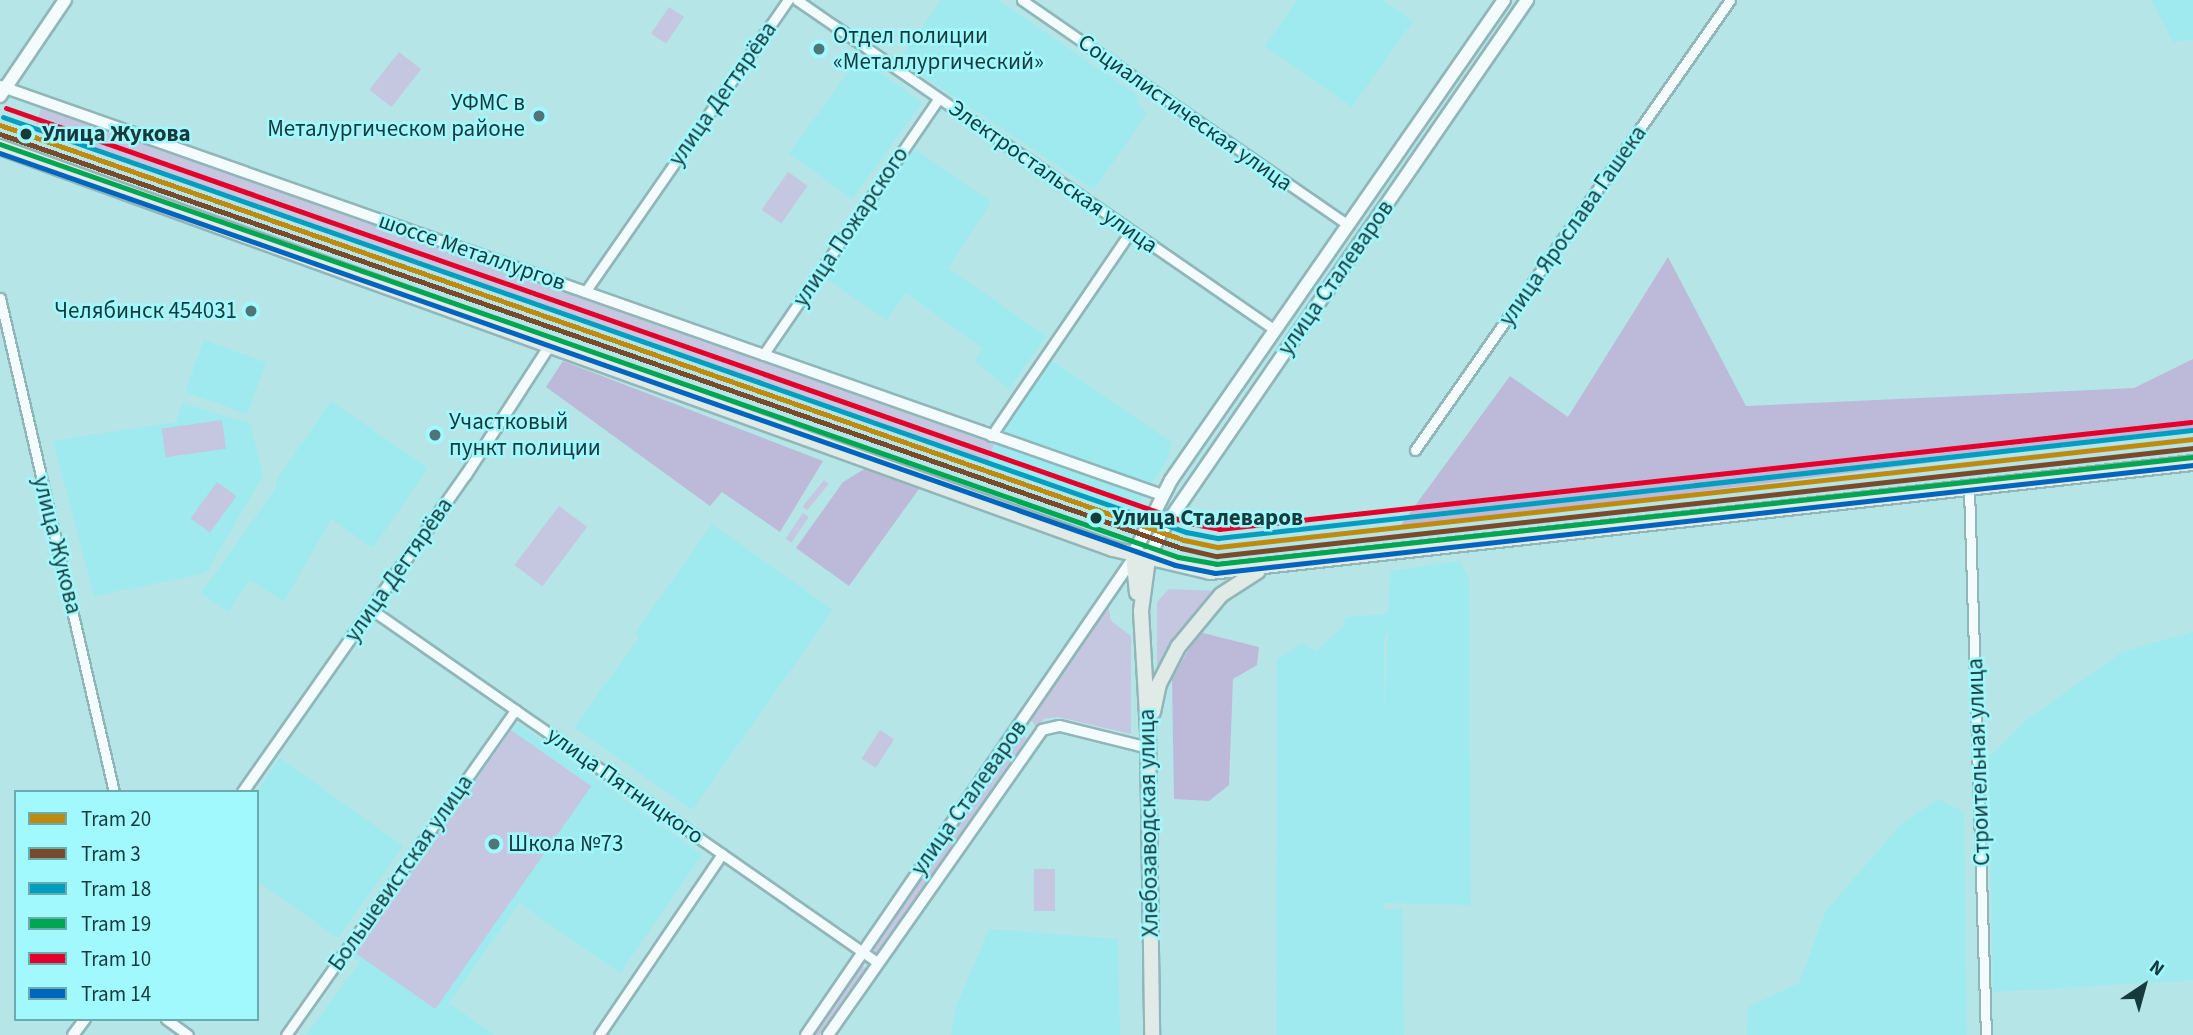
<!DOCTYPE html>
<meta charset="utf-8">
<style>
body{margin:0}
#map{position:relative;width:2193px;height:1035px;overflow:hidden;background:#b6e5e8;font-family:"Source Sans 3",sans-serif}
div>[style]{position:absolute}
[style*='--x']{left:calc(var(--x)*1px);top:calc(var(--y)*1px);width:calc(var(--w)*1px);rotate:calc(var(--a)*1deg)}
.built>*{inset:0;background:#9feaef;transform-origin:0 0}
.green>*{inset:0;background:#c5c6df;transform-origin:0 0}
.forest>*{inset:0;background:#bdbad9}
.roads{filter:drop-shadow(2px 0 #90b6b8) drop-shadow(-2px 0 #90b6b8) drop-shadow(0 2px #90b6b8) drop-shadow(0 -2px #90b6b8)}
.minor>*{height:9px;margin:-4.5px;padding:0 4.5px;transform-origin:4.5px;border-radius:4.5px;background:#f4fbfc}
.tertiary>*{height:10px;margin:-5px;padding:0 5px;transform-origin:5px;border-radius:5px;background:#f4fbfc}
.secondary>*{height:12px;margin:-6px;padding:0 6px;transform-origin:6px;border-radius:6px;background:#f4fbfc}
.primary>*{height:14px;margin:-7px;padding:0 7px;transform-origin:7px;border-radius:7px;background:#e0eae6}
.tram-1>*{height:5px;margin:-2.5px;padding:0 2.5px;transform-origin:2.5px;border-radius:2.5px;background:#bf8b0f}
.tram-2>*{height:5px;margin:-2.5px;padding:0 2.5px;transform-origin:2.5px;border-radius:2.5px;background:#7a4b2a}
.tram-3>*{height:5px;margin:-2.5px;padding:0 2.5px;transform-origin:2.5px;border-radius:2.5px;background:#029ec0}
.tram-4>*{height:5px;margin:-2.5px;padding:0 2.5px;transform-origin:2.5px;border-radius:2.5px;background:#00a651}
.tram-5>*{height:5px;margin:-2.5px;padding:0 2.5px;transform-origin:2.5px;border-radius:2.5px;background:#e4002b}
.tram-6>*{height:5px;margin:-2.5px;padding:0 2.5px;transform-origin:2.5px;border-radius:2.5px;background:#0065bd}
.dots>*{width:19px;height:19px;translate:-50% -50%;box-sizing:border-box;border:4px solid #a1f8fd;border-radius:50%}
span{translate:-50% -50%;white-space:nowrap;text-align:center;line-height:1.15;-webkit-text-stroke:5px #a1f8fd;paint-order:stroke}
.poi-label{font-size:23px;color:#163b3d}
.left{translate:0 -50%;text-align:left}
.right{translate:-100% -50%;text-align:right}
.street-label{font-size:23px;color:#163b3d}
.stop-label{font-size:23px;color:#163b3d;font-weight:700}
.legend{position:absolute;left:14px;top:790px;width:245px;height:231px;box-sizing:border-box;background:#a1f8fd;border:2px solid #69acb0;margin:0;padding:9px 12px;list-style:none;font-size:21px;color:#163b3d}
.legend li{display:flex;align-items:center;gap:14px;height:35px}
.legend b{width:35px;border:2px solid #69acb0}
.north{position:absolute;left:2109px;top:951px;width:70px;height:70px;-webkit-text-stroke:5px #a1f8fd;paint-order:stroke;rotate:36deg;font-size:19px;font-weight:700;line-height:28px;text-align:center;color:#163b3d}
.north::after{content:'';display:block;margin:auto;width:24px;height:32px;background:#163b3d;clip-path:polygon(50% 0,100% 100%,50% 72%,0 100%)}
</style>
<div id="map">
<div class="built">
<i style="clip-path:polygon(941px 0,998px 0,1137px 95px,1139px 107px,1147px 113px,1094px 190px,899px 60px)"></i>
<i style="clip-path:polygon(1297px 0,1383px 0,1413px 21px,1352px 107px,1265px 46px)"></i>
<i style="clip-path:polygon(2151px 0,2193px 0,2193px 40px,2173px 42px)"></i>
<i style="left:859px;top:57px;width:78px;height:119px;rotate:36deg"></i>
<i style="clip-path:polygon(914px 148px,991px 202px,948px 268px,1046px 336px,1009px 389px,975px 361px,982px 348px,906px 293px,887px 320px,825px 278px)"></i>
<i style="left:204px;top:340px;width:66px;height:55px;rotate:20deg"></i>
<i style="clip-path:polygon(1048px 358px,1171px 442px,1168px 458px,1132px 515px,987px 464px,1008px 414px)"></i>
<i style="clip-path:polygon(331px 401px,428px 468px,373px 548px,331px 519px,284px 602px,250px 580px,228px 612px,201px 593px,276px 488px,276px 481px)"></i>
<i style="clip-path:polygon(182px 403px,251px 424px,263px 476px,206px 573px,94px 596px,53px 441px,176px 422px)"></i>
<i style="clip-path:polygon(712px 524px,833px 610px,692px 810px,574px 727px,639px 638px,635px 633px)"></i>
<i style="clip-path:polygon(evenodd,1460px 561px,1469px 580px,1471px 905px,1384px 903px,1385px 910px,1402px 909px,1404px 1035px,1276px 1035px,1277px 659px,1303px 643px,1316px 651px,1345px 625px,1344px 617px,1388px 614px,1391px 571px,1460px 561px,1387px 630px,1388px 631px,1384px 713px,1384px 640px,1387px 630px)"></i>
<i style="clip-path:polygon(2193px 632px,2193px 980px,1993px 992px,1989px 757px,2025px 721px,2122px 652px)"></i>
<i style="clip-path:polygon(517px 723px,702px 855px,620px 973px,519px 903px,449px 1003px,495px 1035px,306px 1035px,360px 962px,349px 954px)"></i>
<i style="clip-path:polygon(280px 758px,403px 846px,338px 938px,257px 881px,256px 792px)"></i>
<i style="clip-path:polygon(1938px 799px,1964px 812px,1967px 1035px,1747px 1035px,1748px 1007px,1799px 983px,1826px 911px,1902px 823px)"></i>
<i style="clip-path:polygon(989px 929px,1118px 939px,1120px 1035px,951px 1035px,955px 1009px)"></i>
</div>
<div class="green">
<i style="left:669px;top:7px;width:18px;height:32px;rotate:34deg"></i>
<i style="left:399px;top:52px;width:28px;height:48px;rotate:38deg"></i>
<i style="clip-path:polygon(42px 105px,996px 439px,987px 464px,86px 149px,83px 141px,36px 124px)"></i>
<i style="left:788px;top:172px;width:24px;height:46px;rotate:35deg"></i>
<i style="left:222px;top:420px;width:29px;height:61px;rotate:82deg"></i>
<i style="left:824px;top:480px;width:6px;height:34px;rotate:39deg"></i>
<i style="left:217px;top:482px;width:24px;height:45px;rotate:36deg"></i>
<i style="left:559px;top:506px;width:35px;height:74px;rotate:37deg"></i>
<i style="left:803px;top:513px;width:7px;height:31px;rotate:34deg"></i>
<i style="clip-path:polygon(1169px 589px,1215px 591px,1164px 654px,1157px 675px,1157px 602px)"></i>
<i style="clip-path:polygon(1108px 605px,1111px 621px,1131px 636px,1131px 734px,1058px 717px,1044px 719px,1038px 727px,1029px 719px)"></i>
<i style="left:511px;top:730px;width:98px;height:272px;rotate:35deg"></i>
<i style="left:880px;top:730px;width:17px;height:34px;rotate:33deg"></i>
<i style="clip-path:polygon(1022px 735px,1027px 738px,879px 954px,869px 951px)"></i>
<i style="left:1034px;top:869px;width:21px;height:42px"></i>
<i style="left:860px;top:964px;width:9px;height:87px;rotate:36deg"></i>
</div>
<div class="forest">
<i style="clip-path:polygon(1668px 257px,1746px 406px,2134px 388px,2193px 359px,2193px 430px,1398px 529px,1510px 376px,1568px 417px)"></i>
<i style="clip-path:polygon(563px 361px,823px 461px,780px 532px,722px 492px,710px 506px,546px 387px)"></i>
<i style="clip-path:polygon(866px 468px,919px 489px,849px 586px,796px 548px,843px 482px)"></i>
<i style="clip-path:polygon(1199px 632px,1259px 647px,1257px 665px,1233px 679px,1229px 785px,1209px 801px,1174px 799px,1172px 678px)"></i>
</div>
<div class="roads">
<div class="minor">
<i style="--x:797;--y:0;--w:581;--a:34.62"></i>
<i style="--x:1022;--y:0;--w:396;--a:34.6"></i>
<i style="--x:585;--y:292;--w:356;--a:-55.2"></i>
<i style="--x:0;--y:298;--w:507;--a:77.01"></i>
<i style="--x:763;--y:355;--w:311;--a:-55.6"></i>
<i style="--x:991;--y:436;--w:248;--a:-55.7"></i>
<i style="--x:1415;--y:450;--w:549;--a:-55.01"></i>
<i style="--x:1969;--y:489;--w:546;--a:88.22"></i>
<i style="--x:372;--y:610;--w:616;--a:34.88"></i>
<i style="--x:166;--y:1019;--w:27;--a:36"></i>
<i style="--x:286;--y:1035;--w:398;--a:-54.8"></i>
<i style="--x:599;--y:1035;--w:219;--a:-55.8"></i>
</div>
<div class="tertiary">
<i style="--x:0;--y:86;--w:1232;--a:19.39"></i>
<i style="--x:243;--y:792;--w:388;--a:-54.9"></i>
<i style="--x:466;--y:475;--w:155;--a:-57.1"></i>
<i style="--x:73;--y:1035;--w:20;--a:-53"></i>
<i style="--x:806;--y:1035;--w:576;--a:-55.54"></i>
<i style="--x:828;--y:1035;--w:373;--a:-54.9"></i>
<i style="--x:1042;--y:730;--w:18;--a:-13"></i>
<i style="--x:1060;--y:726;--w:92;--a:13.9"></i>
</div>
<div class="secondary">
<i style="--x:0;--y:96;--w:116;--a:-55.9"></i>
<i style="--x:1133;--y:555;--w:84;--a:-63.1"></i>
<i style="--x:1171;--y:480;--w:584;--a:-55.25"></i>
<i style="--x:1148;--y:559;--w:30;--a:-64"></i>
<i style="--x:1161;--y:532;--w:646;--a:-55.47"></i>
</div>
<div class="primary">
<i style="--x:0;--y:147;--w:1183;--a:19.86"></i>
<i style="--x:1113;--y:549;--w:100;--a:13.3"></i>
<i style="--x:1210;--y:572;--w:989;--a:-6.33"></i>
<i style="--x:1133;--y:555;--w:38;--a:84"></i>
<i style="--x:1148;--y:559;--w:52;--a:97.7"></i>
<i style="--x:1141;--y:611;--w:123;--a:86.7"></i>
<i style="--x:1148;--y:734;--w:301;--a:89.2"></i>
<i style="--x:1153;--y:712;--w:29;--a:-78"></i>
<i style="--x:1159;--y:684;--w:42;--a:-62.8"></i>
<i style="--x:1178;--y:647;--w:67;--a:-50.4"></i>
<i style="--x:1221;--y:595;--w:44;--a:-33"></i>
</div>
</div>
<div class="tram-1">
<i style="--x:0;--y:125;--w:1255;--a:19.32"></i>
<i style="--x:1184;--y:540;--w:35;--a:12"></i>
<i style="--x:1218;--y:547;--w:981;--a:-6.32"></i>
</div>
<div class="tram-2">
<i style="--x:0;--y:134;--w:1251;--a:19.32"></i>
<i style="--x:1181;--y:548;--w:37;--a:13"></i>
<i style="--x:1217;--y:556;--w:982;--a:-6.31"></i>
</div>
<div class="tram-3">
<i style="--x:3;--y:117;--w:1254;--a:19.33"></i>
<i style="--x:1186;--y:532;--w:33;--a:11"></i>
<i style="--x:1218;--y:538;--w:980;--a:-6.33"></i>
</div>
<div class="tram-4">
<i style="--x:0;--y:144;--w:1248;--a:19.32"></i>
<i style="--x:1178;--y:557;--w:39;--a:10"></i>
<i style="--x:1216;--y:564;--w:983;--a:-6.25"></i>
</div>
<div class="tram-5">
<i style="--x:6;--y:108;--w:1254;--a:19.33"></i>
<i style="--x:1189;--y:523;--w:31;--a:11"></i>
<i style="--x:1219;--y:529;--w:978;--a:-6.28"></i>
</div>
<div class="tram-6">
<i style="--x:0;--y:153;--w:1245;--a:19.32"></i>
<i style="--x:1175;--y:565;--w:41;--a:11.3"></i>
<i style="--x:1215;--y:573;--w:984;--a:-6.3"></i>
</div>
<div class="dots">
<i style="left:819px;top:49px;background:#4e7679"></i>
<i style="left:539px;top:116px;background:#4e7679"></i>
<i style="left:26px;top:134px;background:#163b3d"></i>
<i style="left:251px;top:311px;background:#4e7679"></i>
<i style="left:435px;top:435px;background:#4e7679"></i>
<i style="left:1096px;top:518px;background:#163b3d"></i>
<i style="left:494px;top:844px;background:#4e7679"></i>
</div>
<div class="poi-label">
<span class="left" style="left:833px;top:49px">Отдел полиции<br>«Металлургический»</span>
<span class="right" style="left:525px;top:116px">УФМС в<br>Металургическом районе</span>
<span class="right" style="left:237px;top:311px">Челябинск 454031</span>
<span class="left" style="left:449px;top:435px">Участковый<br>пункт полиции</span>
<span class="left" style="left:508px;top:844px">Школа №73</span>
</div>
<div class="street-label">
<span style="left:723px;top:94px;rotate:-55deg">улица Дегтярёва</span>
<span style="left:1185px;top:113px;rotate:35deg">Социалистическая улица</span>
<span style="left:1053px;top:177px;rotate:35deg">Электростальская улица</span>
<span style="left:1573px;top:226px;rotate:-55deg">улица Ярослава Гашека</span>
<span style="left:851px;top:227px;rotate:-56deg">улица Пожарского</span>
<span style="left:472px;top:252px;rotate:19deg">шоссе Металлургов</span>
<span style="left:1336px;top:278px;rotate:-55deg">улица Сталеваров</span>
<span style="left:57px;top:545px;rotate:76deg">улица Жукова</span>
<span style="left:399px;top:570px;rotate:-55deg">улица Дегтярёва</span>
<span style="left:1979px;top:762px;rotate:-92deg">Строительная улица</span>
<span style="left:625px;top:786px;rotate:35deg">улица Пятницкого</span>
<span style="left:969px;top:798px;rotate:-55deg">улица Сталеваров</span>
<span style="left:1149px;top:823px;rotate:-91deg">Хлебозаводская улица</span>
<span style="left:401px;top:873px;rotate:-55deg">Большевистская улица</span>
</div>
<div class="stop-label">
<span class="left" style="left:42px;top:134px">Улица Жукова</span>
<span class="left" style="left:1112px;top:518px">Улица Сталеваров</span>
</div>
<ul class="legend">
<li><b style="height:9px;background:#bf8b0f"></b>Tram 20</li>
<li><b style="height:9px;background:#7a4b2a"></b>Tram 3</li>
<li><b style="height:9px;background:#029ec0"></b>Tram 18</li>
<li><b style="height:9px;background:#00a651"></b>Tram 19</li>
<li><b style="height:9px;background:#e4002b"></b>Tram 10</li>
<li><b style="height:9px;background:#0065bd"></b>Tram 14</li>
</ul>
<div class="north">N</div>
</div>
